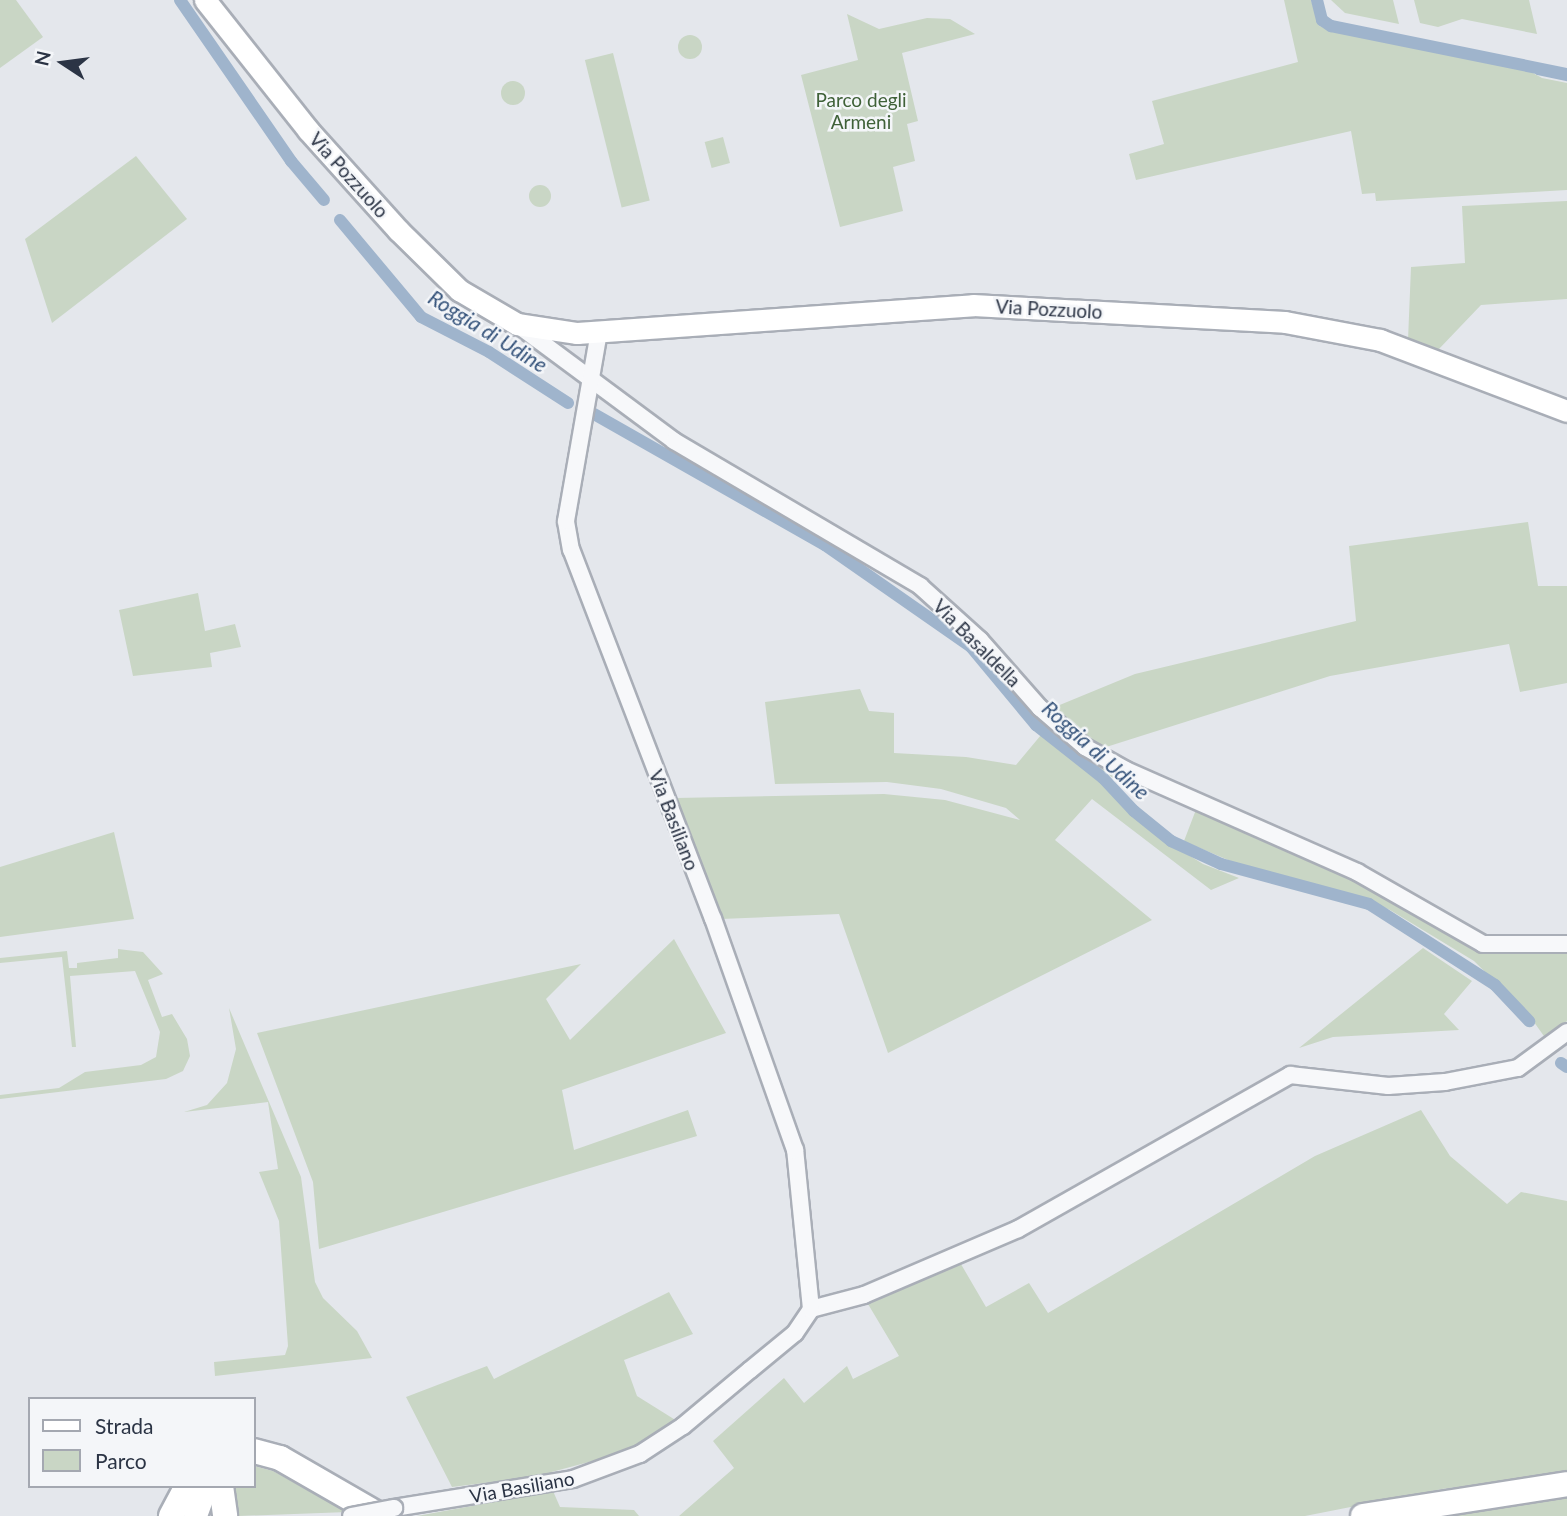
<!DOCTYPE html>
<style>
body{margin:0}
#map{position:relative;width:1567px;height:1516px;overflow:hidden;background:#e4e7ec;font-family:Lato,sans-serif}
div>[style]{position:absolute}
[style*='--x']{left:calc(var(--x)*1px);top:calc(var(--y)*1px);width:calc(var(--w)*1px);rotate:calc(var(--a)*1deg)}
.green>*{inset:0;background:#c9d6c5;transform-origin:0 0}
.round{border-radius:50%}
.stream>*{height:3.5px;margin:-1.75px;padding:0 1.75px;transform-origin:1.75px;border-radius:1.75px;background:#9fb4cc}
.canal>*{height:12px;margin:-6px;padding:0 6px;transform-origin:6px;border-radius:6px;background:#9fb4cc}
.roads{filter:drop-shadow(2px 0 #a9aeb7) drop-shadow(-2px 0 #a9aeb7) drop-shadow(0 2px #a9aeb7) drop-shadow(0 -2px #a9aeb7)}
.minor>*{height:16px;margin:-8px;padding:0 8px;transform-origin:8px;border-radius:8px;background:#f7f8fa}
.major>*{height:21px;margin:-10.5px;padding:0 10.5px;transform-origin:10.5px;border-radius:10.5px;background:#fff}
.highway>*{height:24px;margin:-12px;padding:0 12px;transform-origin:12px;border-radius:12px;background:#fff}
.bridges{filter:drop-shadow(2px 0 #a9aeb7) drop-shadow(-2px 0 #a9aeb7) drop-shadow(0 2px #a9aeb7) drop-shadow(0 -2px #a9aeb7)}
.minor-bridge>*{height:16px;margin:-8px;padding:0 8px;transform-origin:8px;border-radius:8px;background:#f7f8fa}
span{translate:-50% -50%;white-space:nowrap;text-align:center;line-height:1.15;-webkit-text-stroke:5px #f4f6f9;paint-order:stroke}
.park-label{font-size:19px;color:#3f6138}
.street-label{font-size:19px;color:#2b3445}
.water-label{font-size:21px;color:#34527a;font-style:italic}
.legend{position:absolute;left:28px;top:1397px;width:228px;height:91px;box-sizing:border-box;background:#f4f6f9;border:2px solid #a4a8b1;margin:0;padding:9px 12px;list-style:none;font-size:21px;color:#2b3445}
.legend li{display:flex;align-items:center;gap:14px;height:35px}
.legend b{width:35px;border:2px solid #a4a8b1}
.north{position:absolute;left:28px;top:28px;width:70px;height:70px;-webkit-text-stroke:5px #f4f6f9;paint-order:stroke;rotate:283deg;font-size:19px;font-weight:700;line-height:28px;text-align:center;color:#2b3445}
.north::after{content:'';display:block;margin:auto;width:24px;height:32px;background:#2b3445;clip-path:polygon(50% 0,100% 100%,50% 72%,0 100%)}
</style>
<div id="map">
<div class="green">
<i style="clip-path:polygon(0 0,16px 0,43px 37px,0 68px)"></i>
<i style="clip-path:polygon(1284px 0,1311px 0,1319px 26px,1524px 68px,1542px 78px,1567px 83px,1567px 190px,1376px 201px,1375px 193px,1362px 194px,1351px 131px,1136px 180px,1129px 154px,1164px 144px,1152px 101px,1298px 62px)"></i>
<i style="clip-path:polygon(1331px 0,1393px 0,1399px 24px,1345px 13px)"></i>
<i style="clip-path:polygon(1414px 0,1529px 0,1537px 34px,1462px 19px,1438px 27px,1420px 23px)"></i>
<i style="clip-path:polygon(847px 14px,879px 29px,927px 18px,950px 19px,975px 34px,902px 53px,918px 121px,907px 124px,915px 161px,893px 167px,903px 211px,840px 227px,801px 75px,858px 60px)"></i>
<i class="round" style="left:678px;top:35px;width:24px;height:24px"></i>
<i style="left:613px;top:53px;width:152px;height:29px;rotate:76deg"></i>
<i class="round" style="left:501px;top:81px;width:24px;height:24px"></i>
<i style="left:723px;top:137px;width:27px;height:19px;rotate:75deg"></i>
<i style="clip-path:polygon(136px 156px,187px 219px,52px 323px,25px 239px)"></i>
<i class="round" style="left:529px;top:185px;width:22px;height:22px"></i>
<i style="clip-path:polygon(1567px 201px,1567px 299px,1481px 305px,1438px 350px,1408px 340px,1411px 267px,1465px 263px,1462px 206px)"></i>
<i style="clip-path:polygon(1528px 522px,1538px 586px,1567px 586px,1567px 683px,1520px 692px,1509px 644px,1330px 676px,1103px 748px,1050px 709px,1135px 674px,1356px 621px,1349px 546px)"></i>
<i style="clip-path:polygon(198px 593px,205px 631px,235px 624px,241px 647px,210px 653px,212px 667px,133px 676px,119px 610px)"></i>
<i style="clip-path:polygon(860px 689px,869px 711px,894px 713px,894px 753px,966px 757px,1016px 765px,1041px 735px,1102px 781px,1163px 839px,1203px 864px,1239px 878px,1211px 890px,1092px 799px,1055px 840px,1152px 920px,888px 1053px,839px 914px,721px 919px,676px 798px,884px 794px,945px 800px,1020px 820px,1006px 808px,941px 789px,887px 782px,775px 784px,765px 702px)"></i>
<i style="clip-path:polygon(1049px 727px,1065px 740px,1129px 778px,1122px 784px,1045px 731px)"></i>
<i style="clip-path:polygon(1197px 807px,1321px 861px,1461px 938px,1567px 946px,1567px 1021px,1546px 1039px,1529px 1015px,1474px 961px,1390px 910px,1356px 895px,1247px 868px,1188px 843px,1184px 841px)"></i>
<i style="clip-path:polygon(114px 832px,134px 919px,0 937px,0 867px)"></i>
<i style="clip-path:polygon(674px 939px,726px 1033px,562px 1090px,574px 1150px,688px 1110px,697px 1136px,319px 1249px,313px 1182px,257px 1033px,581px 964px,546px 999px,570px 1040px)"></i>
<i style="clip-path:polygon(1423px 948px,1472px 981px,1444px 1014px,1459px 1030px,1333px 1037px,1299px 1048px)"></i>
<i style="clip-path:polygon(118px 949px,143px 952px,163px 974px,148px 980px,162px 1017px,172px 1014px,187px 1039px,190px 1056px,183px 1071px,166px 1079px,0 1099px,0 1095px,59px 1088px,85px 1072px,141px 1065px,156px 1057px,160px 1032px,135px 971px,70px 976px,76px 1047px,72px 1047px,62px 957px,0 963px,0 958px,67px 951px,69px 968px,77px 968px,77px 963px,118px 958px)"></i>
<i style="clip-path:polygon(229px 1008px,301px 1177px,315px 1282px,323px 1298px,357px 1331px,372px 1358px,215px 1376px,214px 1362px,285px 1355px,288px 1346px,279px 1221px,259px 1172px,278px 1169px,268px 1102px,184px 1112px,207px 1105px,227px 1083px,236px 1049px)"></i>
<i style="clip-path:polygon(1421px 1110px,1450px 1156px,1507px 1204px,1521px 1192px,1567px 1201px,1567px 1473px,1442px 1489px,1305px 1516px,679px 1516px,734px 1468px,713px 1441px,784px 1378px,804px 1403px,847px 1366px,853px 1379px,899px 1356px,865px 1299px,958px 1259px,986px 1307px,1029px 1283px,1048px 1313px,1315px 1156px)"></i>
<i style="clip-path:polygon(669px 1292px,693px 1334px,624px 1360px,637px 1396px,677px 1421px,644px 1443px,600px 1459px,533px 1477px,452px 1487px,406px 1397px,487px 1366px,494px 1379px)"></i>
<i style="clip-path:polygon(254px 1466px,273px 1471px,348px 1512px,238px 1516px,229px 1486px,254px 1486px)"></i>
<i style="clip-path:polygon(1567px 1490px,1567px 1516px,1392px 1516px)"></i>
<i style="clip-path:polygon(553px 1491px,560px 1507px,634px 1510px,639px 1516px,417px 1516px)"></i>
</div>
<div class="stream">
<i style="--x:1529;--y:66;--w:11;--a:38"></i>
<i style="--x:1538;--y:73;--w:30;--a:12"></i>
</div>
<div class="canal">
<i style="--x:180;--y:0;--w:196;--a:55.4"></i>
<i style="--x:291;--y:161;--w:51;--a:49.8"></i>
<i style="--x:1317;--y:0;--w:21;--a:76"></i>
<i style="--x:1322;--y:20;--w:11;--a:34"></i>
<i style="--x:1331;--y:26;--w:241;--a:11.5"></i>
<i style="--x:340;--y:220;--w:126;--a:50.1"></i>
<i style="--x:421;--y:317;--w:76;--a:27.2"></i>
<i style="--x:489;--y:352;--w:94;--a:32.8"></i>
<i style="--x:594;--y:414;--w:266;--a:29.6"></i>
<i style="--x:825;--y:545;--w:178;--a:34.9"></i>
<i style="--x:971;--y:647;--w:102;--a:50.2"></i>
<i style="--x:1036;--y:725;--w:85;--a:38.3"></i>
<i style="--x:1103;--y:778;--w:45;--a:46.8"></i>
<i style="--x:1134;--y:811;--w:48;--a:39"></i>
<i style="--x:1171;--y:841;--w:55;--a:24.7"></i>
<i style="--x:1221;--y:864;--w:153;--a:15.1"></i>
<i style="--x:1369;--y:904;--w:150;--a:32.7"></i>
<i style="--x:1495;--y:985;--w:50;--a:46.6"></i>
<i style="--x:1561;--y:1063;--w:7;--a:34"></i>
</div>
<div class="roads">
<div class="minor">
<i style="--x:518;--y:325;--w:194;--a:36.6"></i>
<i style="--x:674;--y:441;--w:286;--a:30.5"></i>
<i style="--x:920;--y:586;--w:81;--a:42"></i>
<i style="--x:980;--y:640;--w:91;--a:48.6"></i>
<i style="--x:1040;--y:708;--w:60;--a:40.9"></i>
<i style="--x:1085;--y:747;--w:47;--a:29.3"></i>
<i style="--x:1126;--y:770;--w:253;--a:23.8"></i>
<i style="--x:1357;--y:872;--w:145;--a:29.7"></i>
<i style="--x:1483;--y:944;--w:84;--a:0"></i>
<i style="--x:811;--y:1309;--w:55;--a:-14.8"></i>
<i style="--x:864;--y:1295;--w:168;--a:-23.2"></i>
<i style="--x:1018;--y:1229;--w:313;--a:-29.5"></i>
<i style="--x:1290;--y:1075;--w:99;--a:6.4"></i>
<i style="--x:1388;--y:1086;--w:57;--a:-4"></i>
<i style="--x:1445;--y:1082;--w:74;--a:-10.9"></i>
<i style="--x:1518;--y:1068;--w:61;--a:-36.3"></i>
<i style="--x:394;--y:1508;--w:181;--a:-9.2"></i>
<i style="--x:573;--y:1479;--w:72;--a:-20.5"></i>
<i style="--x:640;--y:1454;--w:51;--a:-33.1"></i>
<i style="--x:683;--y:1426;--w:87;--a:-39.9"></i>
<i style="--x:750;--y:1370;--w:58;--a:-39.4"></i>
<i style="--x:795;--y:1333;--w:29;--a:-56"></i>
<i style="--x:811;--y:1309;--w:160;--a:-95.7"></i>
<i style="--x:795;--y:1150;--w:245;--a:-109.5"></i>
<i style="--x:713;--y:919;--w:395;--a:-111"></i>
<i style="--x:571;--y:550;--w:29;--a:-100"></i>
<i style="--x:566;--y:521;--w:193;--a:-80.1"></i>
</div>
<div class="major">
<i style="--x:205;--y:0;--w:166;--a:51.6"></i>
<i style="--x:308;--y:130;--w:135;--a:48"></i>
<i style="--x:398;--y:230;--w:86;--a:44.5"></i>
<i style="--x:459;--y:290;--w:67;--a:30.4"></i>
<i style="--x:517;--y:324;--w:61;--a:8.5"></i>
<i style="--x:577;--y:333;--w:397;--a:-4"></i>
<i style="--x:973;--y:305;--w:312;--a:3.1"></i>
<i style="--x:1285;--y:322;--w:97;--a:10.7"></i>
<i style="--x:1380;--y:340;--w:200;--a:20.8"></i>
</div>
<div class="highway">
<i style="--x:254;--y:1451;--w:27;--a:15"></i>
<i style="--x:280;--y:1458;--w:116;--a:29.9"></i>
<i style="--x:221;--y:1486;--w:30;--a:82"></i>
<i style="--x:196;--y:1513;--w:29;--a:-70"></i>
<i style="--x:171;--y:1516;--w:34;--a:-62"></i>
<i style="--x:1363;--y:1516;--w:206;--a:-8.9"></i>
</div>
</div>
<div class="bridges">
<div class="minor-bridge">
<i style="--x:351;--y:1516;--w:44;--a:-10.5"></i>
</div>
</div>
<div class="park-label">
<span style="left:861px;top:111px">Parco degli<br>Armeni</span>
</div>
<div class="street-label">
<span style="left:349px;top:175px;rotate:48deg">Via Pozzuolo</span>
<span style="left:1049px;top:309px;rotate:3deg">Via Pozzuolo</span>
<span style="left:977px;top:643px;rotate:45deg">Via Basaldella</span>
<span style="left:674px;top:820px;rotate:69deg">Via Basiliano</span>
<span style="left:522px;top:1487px;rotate:-10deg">Via Basiliano</span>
</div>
<div class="water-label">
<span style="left:488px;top:331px;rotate:32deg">Roggia di Udine</span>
<span style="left:1096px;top:750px;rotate:42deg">Roggia di Udine</span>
</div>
<ul class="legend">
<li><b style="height:9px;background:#fff"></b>Strada</li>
<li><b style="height:19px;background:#c9d6c5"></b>Parco</li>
</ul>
<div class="north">N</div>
</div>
